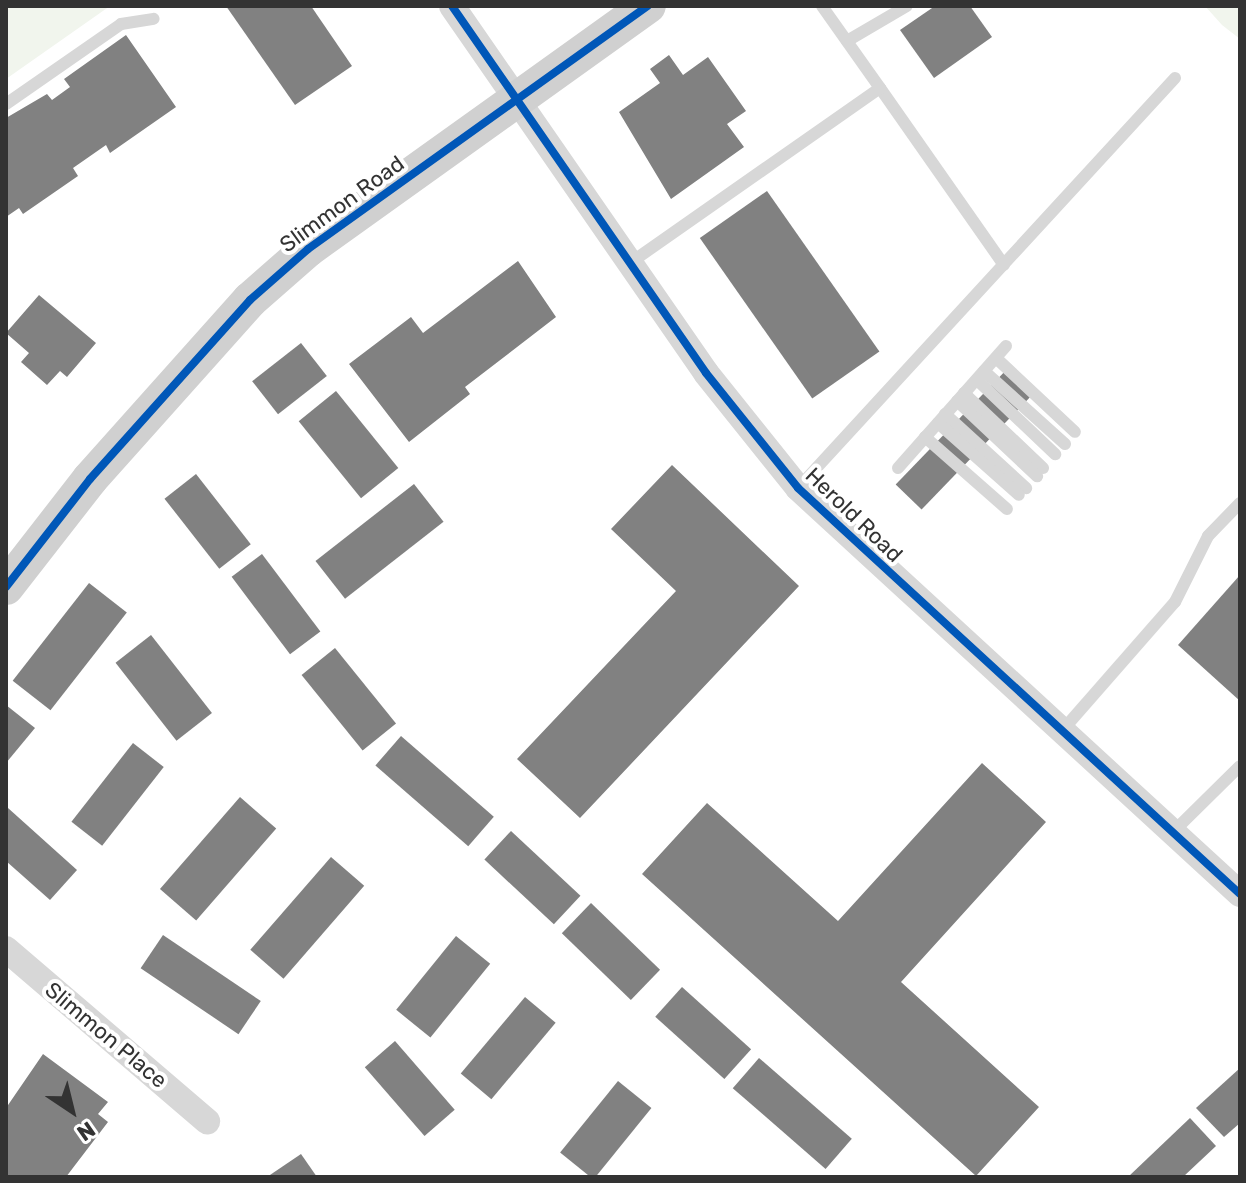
<!DOCTYPE html>
<style>
body{margin:0}
#map{position:relative;width:1246px;height:1183px;overflow:hidden;background:#fff;font-family:Rubik,sans-serif}
div>[style]{position:absolute}
[style*='--x']{left:calc(var(--x)*1px);top:calc(var(--y)*1px);width:calc(var(--w)*1px);rotate:calc(var(--a)*1deg)}
.green>*{inset:0;background:#f1f5ed}
.building>*{inset:0;background:#818181;transform-origin:0 0}
.lane>*{height:12px;margin:-6px;padding:0 6px;transform-origin:6px;border-radius:6px;background:#d7d7d7}
.street>*{height:26px;margin:-13px;padding:0 13px;transform-origin:13px;border-radius:13px;background:#d7d7d7}
.secondary>*{height:36px;margin:-18px;padding:0 18px;transform-origin:18px;border-radius:18px;background:#d0d0d0}
.cycleway>*{height:8px;margin:-4px;padding:0 4px;transform-origin:4px;border-radius:4px;background:#0057b8}
span{translate:-50% -50%;white-space:nowrap;text-align:center;line-height:1.15;-webkit-text-stroke:8px #fff;paint-order:stroke}
.street-label{font-size:22px;color:#333}
.frame{position:absolute;inset:0;border:8px solid #333;pointer-events:none}
.north{position:absolute;left:32px;top:1071px;width:80px;height:80px;-webkit-text-stroke:6px #fff;paint-order:stroke;rotate:145deg;font-size:22px;font-weight:700;line-height:32px;text-align:center;color:#333}
.north::after{content:'';display:block;margin:auto;width:28px;height:36px;background:#333;clip-path:polygon(50% 0,100% 100%,50% 72%,0 100%)}
</style>
<div id="map">
<div class="green">
<i style="clip-path:polygon(6px 6px,110px 6px,6px 79px)"></i>
<i style="clip-path:polygon(1205px 6px,1240px 6px,1240px 39px,1222px 25px)"></i>
</div>
<div class="building">
<i style="clip-path:polygon(226px 6px,311px 6px,352px 66px,295px 105px)"></i>
<i style="clip-path:polygon(935px 6px,970px 6px,992px 37px,934px 78px,900px 30px)"></i>
<i style="clip-path:polygon(126px 35px,176px 107px,110px 153px,106px 145px,73px 168px,78px 176px,23px 214px,19px 208px,6px 217px,6px 118px,47px 94px,52px 100px,70px 87px,64px 79px)"></i>
<i style="clip-path:polygon(669px 55px,683px 75px,708px 57px,746px 111px,727px 124px,744px 147px,671px 199px,619px 112px,660px 83px,650px 69px)"></i>
<i style="left:767px;top:191px;width:196px;height:82px;rotate:55deg"></i>
<i style="clip-path:polygon(518px 261px,556px 317px,465px 387px,470px 394px,409px 442px,349px 364px,411px 317px,423px 333px)"></i>
<i style="clip-path:polygon(39px 295px,96px 343px,67px 377px,60px 371px,47px 385px,21px 362px,29px 353px,6px 333px)"></i>
<i style="left:301px;top:343px;width:42px;height:62px;rotate:52deg"></i>
<i style="left:1011px;top:365px;width:36px;height:166px;rotate:44deg"></i>
<i style="left:336px;top:391px;width:99px;height:48px;rotate:51deg"></i>
<i style="clip-path:polygon(672px 465px,799px 586px,580px 818px,517px 759px,676px 591px,611px 529px)"></i>
<i style="left:196px;top:474px;width:89px;height:40px;rotate:52deg"></i>
<i style="left:414px;top:484px;width:48px;height:125px;rotate:52deg"></i>
<i style="left:262px;top:554px;width:97px;height:38px;rotate:53deg"></i>
<i style="clip-path:polygon(1240px 575px,1240px 701px,1178px 645px)"></i>
<i style="left:89px;top:583px;width:48px;height:124px;rotate:38deg"></i>
<i style="left:151px;top:635px;width:99px;height:45px;rotate:52deg"></i>
<i style="left:335px;top:648px;width:97px;height:43px;rotate:51deg"></i>
<i style="clip-path:polygon(6px 705px,35px 728px,6px 763px)"></i>
<i style="left:401px;top:736px;width:123px;height:39px;rotate:41deg"></i>
<i style="left:133px;top:743px;width:39px;height:100px;rotate:38deg"></i>
<i style="clip-path:polygon(982px 763px,1046px 822px,901px 982px,1039px 1107px,976px 1176px,642px 874px,707px 803px,838px 921px)"></i>
<i style="left:240px;top:797px;width:48px;height:122px;rotate:41deg"></i>
<i style="clip-path:polygon(8px 808px,77px 870px,50px 900px,6px 861px)"></i>
<i style="left:511px;top:831px;width:95px;height:39px;rotate:43deg"></i>
<i style="left:331px;top:857px;width:44px;height:123px;rotate:41deg"></i>
<i style="left:591px;top:903px;width:96px;height:42px;rotate:44deg"></i>
<i style="left:163px;top:935px;width:118px;height:40px;rotate:34deg"></i>
<i style="left:456px;top:936px;width:44px;height:95px;rotate:39deg"></i>
<i style="left:682px;top:987px;width:93px;height:40px;rotate:42deg"></i>
<i style="left:525px;top:997px;width:40px;height:100px;rotate:40deg"></i>
<i style="left:395px;top:1041px;width:91px;height:40px;rotate:49deg"></i>
<i style="clip-path:polygon(43px 1054px,108px 1102px,98px 1114px,108px 1122px,66px 1177px,6px 1177px,6px 1108px)"></i>
<i style="left:759px;top:1058px;width:123px;height:40px;rotate:41deg"></i>
<i style="clip-path:polygon(1240px 1068px,1240px 1123px,1224px 1137px,1196px 1108px)"></i>
<i style="left:618px;top:1081px;width:43px;height:92px;rotate:39deg"></i>
<i style="clip-path:polygon(1190px 1118px,1216px 1146px,1183px 1177px,1128px 1177px)"></i>
<i style="clip-path:polygon(301px 1154px,317px 1177px,267px 1177px)"></i>
</div>
<div class="lane">
<i style="--x:847;--y:41;--w:69;--a:-30.3"></i>
<i style="--x:880;--y:88;--w:216;--a:55"></i>
<i style="--x:6;--y:104;--w:140;--a:-34.8"></i>
<i style="--x:121;--y:24;--w:33;--a:-9"></i>
<i style="--x:630;--y:263;--w:305;--a:-35"></i>
<i style="--x:880;--y:88;--w:100;--a:-125.3"></i>
<i style="--x:996;--y:358;--w:108;--a:43.1"></i>
<i style="--x:984;--y:371;--w:109;--a:42"></i>
<i style="--x:977;--y:380;--w:108;--a:43.5"></i>
<i style="--x:964;--y:393;--w:109;--a:43.5"></i>
<i style="--x:957;--y:401;--w:110;--a:43.2"></i>
<i style="--x:945;--y:414;--w:110;--a:42.4"></i>
<i style="--x:938;--y:423;--w:108;--a:41.6"></i>
<i style="--x:925;--y:437;--w:109;--a:41.3"></i>
<i style="--x:898;--y:468;--w:163;--a:-48.5"></i>
<i style="--x:798;--y:488;--w:557;--a:-47.4"></i>
<i style="--x:1061;--y:732;--w:173;--a:-48.8"></i>
<i style="--x:1175;--y:602;--w:74;--a:-63.4"></i>
<i style="--x:1208;--y:536;--w:46;--a:-45.9"></i>
<i style="--x:1172;--y:833;--w:95;--a:-44.6"></i>
</div>
<div class="street">
<i style="--x:452;--y:6;--w:446;--a:55.3"></i>
<i style="--x:706;--y:373;--w:147;--a:51.3"></i>
<i style="--x:798;--y:488;--w:600;--a:42.57"></i>
<i style="--x:6;--y:949;--w:265;--a:40.6"></i>
</div>
<div class="secondary">
<i style="--x:6;--y:587;--w:137;--a:-52.1"></i>
<i style="--x:90;--y:479;--w:240;--a:-48.2"></i>
<i style="--x:250;--y:300;--w:77;--a:-41.3"></i>
<i style="--x:308;--y:249;--w:418;--a:-35.6"></i>
</div>
<div class="cycleway">
<i style="--x:452;--y:6;--w:446;--a:55.3"></i>
<i style="--x:706;--y:373;--w:147;--a:51.3"></i>
<i style="--x:798;--y:488;--w:600;--a:42.57"></i>
<i style="--x:6;--y:587;--w:137;--a:-52.1"></i>
<i style="--x:90;--y:479;--w:240;--a:-48.2"></i>
<i style="--x:250;--y:300;--w:77;--a:-41.3"></i>
<i style="--x:308;--y:249;--w:418;--a:-35.6"></i>
</div>
<div class="street-label">
<span style="left:342px;top:204px;rotate:-36deg">Slimmon Road</span>
<span style="left:854px;top:515px;rotate:44deg">Herold Road</span>
<span style="left:106px;top:1035px;rotate:40deg">Slimmon Place</span>
</div>
<div class="frame"></div>
<div class="north">N</div>
</div>
